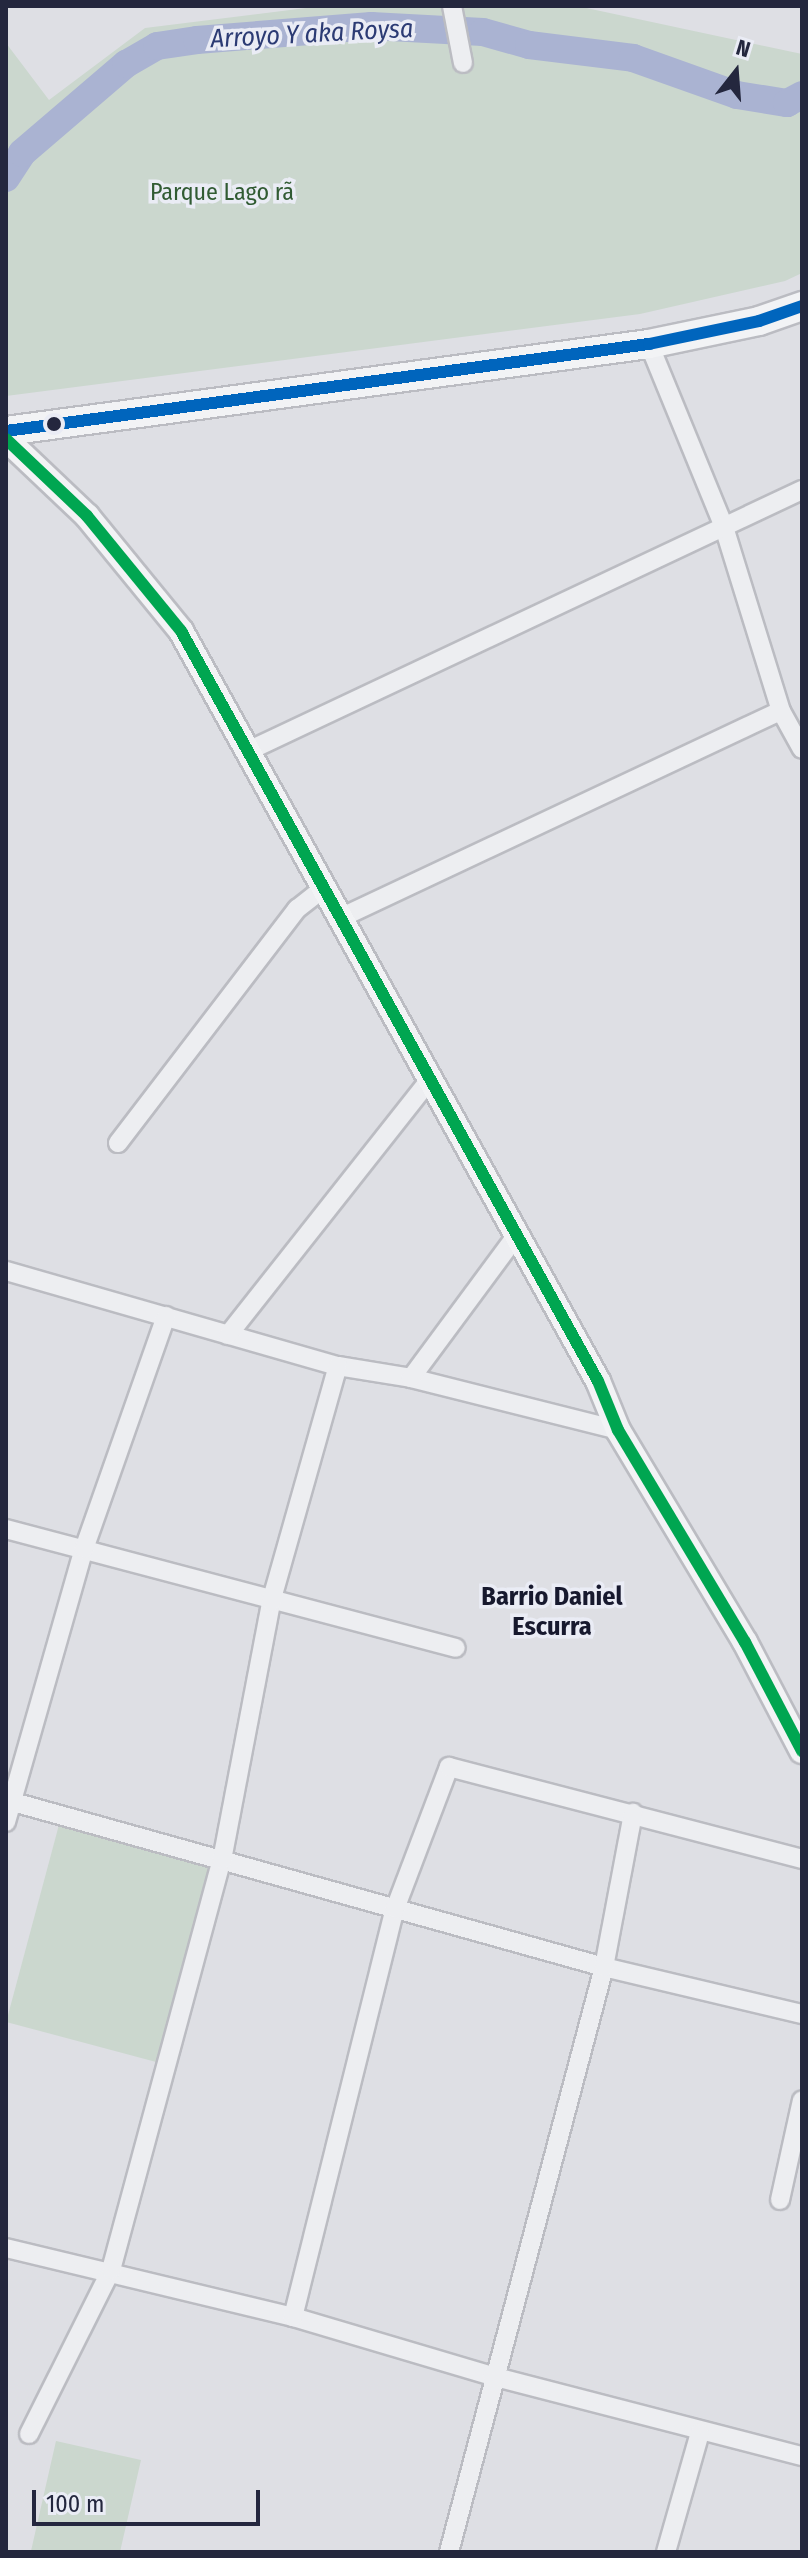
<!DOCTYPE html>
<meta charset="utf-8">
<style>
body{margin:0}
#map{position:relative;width:808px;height:2558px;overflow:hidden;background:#dedfe4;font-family:"Fira Sans Condensed",sans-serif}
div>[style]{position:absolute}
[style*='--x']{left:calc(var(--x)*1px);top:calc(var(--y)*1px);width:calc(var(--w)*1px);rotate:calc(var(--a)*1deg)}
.green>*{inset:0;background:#cbd7ce;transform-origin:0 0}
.river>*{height:28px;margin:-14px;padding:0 14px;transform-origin:14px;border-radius:14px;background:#aab3d2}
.roads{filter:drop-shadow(2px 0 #bbbcc2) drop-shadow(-2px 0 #bbbcc2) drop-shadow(0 2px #bbbcc2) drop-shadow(0 -2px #bbbcc2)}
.street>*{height:18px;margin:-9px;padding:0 9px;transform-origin:9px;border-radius:9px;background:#edeef1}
.secondary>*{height:24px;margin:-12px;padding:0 12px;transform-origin:12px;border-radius:12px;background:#f2f3f5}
.primary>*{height:28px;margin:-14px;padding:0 14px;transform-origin:14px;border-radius:14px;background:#f2f3f5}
.bus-1>*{height:12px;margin:-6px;padding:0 6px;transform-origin:6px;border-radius:6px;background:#0065bd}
.bus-2>*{height:12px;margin:-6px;padding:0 6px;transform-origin:6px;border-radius:6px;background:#00a651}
.dots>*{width:22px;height:22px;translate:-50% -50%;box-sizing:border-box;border:4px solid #eaecf5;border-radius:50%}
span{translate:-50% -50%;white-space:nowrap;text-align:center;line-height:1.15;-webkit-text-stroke:7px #eaecf5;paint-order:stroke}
.park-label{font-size:24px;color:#315b33}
.water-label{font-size:26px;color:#2c3b74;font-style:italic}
.neighbourhood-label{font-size:26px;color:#17192e;font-weight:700}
.frame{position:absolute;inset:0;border:8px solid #24273e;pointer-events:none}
.north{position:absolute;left:696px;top:32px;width:80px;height:80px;-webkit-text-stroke:6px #eaecf5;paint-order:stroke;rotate:17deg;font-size:22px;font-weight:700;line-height:32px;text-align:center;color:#24273e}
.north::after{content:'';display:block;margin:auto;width:28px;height:36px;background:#24273e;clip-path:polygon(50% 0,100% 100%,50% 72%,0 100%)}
.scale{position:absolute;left:32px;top:2490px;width:228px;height:36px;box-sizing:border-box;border:4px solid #24273e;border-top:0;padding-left:10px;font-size:24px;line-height:28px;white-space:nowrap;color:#24273e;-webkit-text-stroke:6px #eaecf5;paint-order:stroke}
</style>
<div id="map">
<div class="green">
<i style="clip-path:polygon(322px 6px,577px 6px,802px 54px,802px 273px,785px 281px,640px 314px,6px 396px,6px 43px,49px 100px,145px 28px)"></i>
<i style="left:60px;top:1821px;width:163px;height:208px;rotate:15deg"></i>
<i style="clip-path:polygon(56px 2441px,141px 2460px,120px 2552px,31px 2551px)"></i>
</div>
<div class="river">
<i style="--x:6;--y:178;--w:30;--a:-57"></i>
<i style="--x:22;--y:153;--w:137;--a:-40.6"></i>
<i style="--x:126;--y:64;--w:36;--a:-30"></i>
<i style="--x:157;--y:46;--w:40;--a:-8.5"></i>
<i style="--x:197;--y:40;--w:175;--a:-4.6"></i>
<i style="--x:371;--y:26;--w:112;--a:3.1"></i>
<i style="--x:483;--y:32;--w:48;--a:15.8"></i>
<i style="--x:529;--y:45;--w:105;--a:7.1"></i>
<i style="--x:633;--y:58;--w:110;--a:19.6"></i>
<i style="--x:737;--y:95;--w:51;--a:9.1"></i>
<i style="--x:787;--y:103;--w:17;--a:-28"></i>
</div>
<div class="roads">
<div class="street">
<i style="--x:452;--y:6;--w:58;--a:79.1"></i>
<i style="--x:649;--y:344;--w:198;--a:67.7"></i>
<i style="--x:724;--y:527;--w:193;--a:72.8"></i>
<i style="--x:781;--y:711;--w:43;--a:61.1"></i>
<i style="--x:248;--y:751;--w:612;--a:-25.23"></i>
<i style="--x:338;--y:919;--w:489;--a:-25.2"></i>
<i style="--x:118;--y:1143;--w:295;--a:-52.6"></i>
<i style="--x:297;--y:909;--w:31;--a:-38"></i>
<i style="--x:6;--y:1271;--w:345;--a:16"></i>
<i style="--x:338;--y:1366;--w:74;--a:9.3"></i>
<i style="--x:411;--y:1378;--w:213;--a:14.1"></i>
<i style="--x:228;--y:1335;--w:323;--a:-51.7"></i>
<i style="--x:411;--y:1378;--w:173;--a:-53.5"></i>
<i style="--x:6;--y:1529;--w:465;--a:14.8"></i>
<i style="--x:6;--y:1800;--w:621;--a:15.6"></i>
<i style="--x:604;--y:1967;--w:204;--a:13.4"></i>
<i style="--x:6;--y:1822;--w:284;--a:-74.1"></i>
<i style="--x:84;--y:1549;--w:247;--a:-70.6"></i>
<i style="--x:780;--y:2200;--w:102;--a:-77.6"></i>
<i style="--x:6;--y:2248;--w:295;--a:13.5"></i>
<i style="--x:293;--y:2317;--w:208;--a:16.5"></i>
<i style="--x:492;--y:2376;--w:320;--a:14.5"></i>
<i style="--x:293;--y:2317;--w:421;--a:-76"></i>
<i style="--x:395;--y:1909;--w:152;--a:-69.2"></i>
<i style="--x:449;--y:1767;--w:365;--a:14.6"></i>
<i style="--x:29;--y:2434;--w:183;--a:-63.4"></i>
<i style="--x:111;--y:2270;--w:425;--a:-74.9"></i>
<i style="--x:222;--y:1860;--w:263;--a:-79.2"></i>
<i style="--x:271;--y:1602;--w:245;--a:-74.2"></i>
<i style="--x:449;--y:2552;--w:605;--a:-75.16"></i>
<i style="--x:604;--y:1967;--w:157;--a:-79.3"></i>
<i style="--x:666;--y:2552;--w:124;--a:-74.1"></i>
</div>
<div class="secondary">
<i style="--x:6;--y:439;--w:112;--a:43.5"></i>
<i style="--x:87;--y:516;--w:149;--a:50.7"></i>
<i style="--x:181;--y:631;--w:858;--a:60.93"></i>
<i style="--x:598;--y:1381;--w:53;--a:67.8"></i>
<i style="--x:618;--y:1430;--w:247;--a:59.1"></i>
<i style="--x:745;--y:1642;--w:123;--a:62.4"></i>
</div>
<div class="primary">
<i style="--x:6;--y:431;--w:649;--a:-7.71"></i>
<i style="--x:649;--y:344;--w:112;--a:-11.8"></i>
<i style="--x:759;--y:321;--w:46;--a:-19.2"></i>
</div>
</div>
<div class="bus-1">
<i style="--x:6;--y:431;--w:649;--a:-7.71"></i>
<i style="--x:649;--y:344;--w:112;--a:-11.8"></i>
<i style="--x:759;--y:321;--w:46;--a:-19.2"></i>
</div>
<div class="bus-2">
<i style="--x:6;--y:439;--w:112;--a:43.5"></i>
<i style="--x:87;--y:516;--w:149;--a:50.7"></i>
<i style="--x:181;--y:631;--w:858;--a:60.93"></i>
<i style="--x:598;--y:1381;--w:53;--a:67.8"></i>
<i style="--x:618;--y:1430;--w:247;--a:59.1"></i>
<i style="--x:745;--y:1642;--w:123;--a:62.4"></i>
</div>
<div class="dots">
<i style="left:54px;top:424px;background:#24273e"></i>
</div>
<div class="park-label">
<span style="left:222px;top:193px">Parque Lago rã</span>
</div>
<div class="water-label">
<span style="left:312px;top:34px;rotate:-3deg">Arroyo Y aka Roysa</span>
</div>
<div class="neighbourhood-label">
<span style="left:552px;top:1612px">Barrio Daniel<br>Escurra</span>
</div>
<div class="frame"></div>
<div class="north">N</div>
<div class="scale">100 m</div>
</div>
